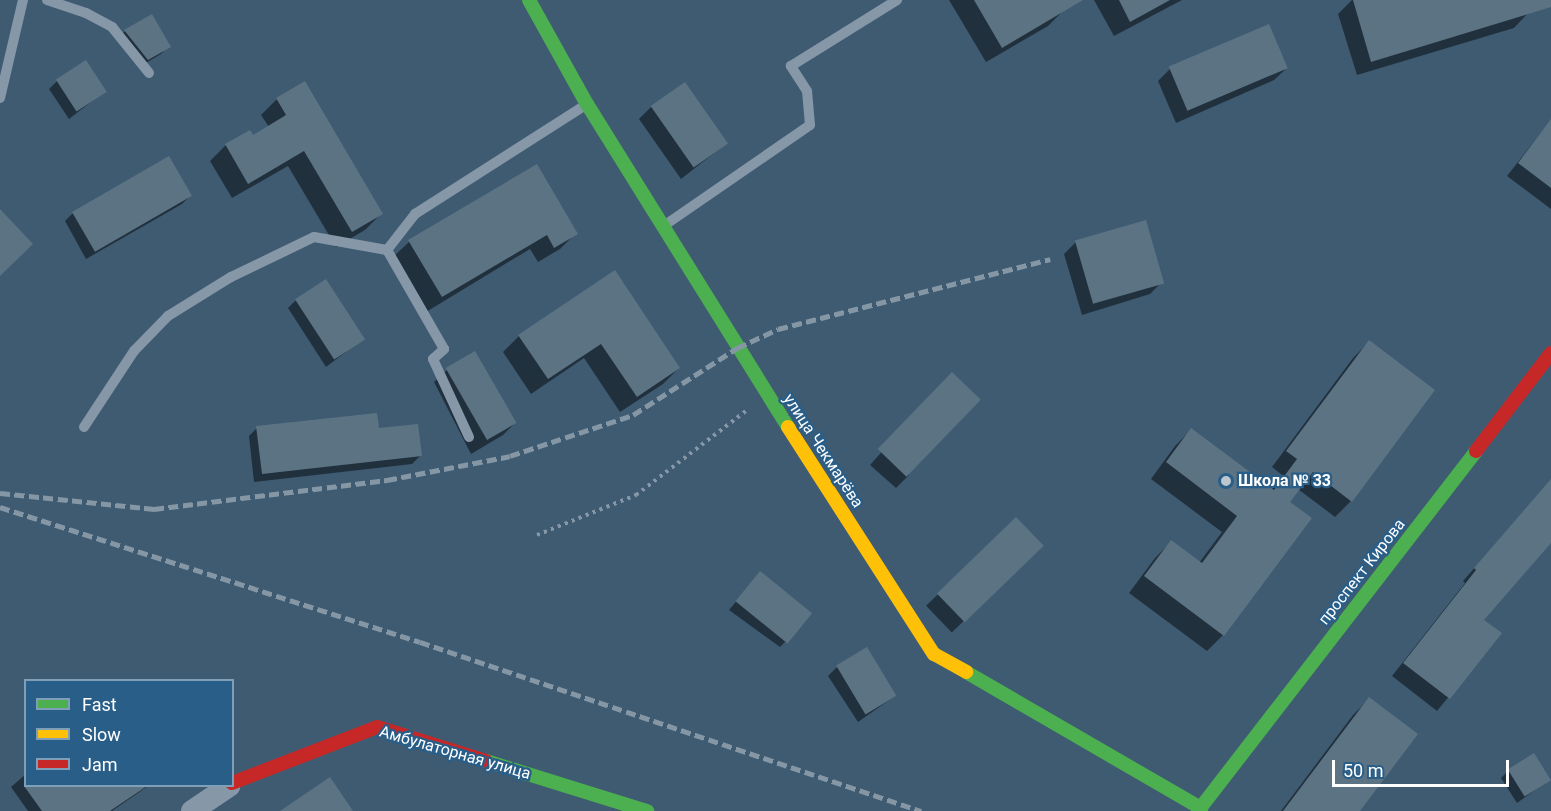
<!DOCTYPE html>
<meta charset="utf-8">
<style>
body{margin:0}
#map{position:relative;width:1551px;height:811px;overflow:hidden;background:#3f5b72;font-family:Roboto,sans-serif}
div>[style]{position:absolute}
[style*='--x']{left:calc(var(--x)*1px);top:calc(var(--y)*1px);width:calc(var(--w)*1px);rotate:calc(var(--a)*1deg)}
.shadow>*{inset:0;background:#0007;transform-origin:0 0}
.building>*{inset:0;background:#5c7384;transform-origin:0 0}
.path>*{height:4px;margin-top:-2px;transform-origin:0;background:repeating-linear-gradient(90deg,#8697a8 0 3px,transparent 0 7.5px)}
.lane>*{height:10px;margin:-5px;padding:0 5px;transform-origin:5px;border-radius:5px;background:#8697a8}
.street>*{height:22px;margin:-11px;padding:0 11px;transform-origin:11px;border-radius:11px;background:#8697a8}
.fast>*{height:14px;margin:-7px;padding:0 7px;transform-origin:7px;border-radius:7px;background:#4caf50}
.slow>*{height:14px;margin:-7px;padding:0 7px;transform-origin:7px;border-radius:7px;background:#ffc107}
.jam>*{height:14px;margin:-7px;padding:0 7px;transform-origin:7px;border-radius:7px;background:#c62828}
.rail>*{height:4.5px;margin-top:-2.25px;transform-origin:0;background:repeating-linear-gradient(90deg,#8597a5 0 10px,transparent 0 14.5px)}
.dots>*{width:16px;height:16px;translate:-50% -50%;box-sizing:border-box;border:3px solid #295e88;border-radius:50%}
span{translate:-50% -50%;white-space:nowrap;text-align:center;line-height:1.15;-webkit-text-stroke:4.5px #295e88;paint-order:stroke}
.street-label{font-size:16px;color:#fff}
.poi-label{font-size:16px;color:#fff;font-weight:700}
.left{translate:0 -50%;text-align:left}
.legend{position:absolute;left:24px;top:679px;width:210px;height:108px;box-sizing:border-box;background:#295e88;border:2px solid #7f9eb8;margin:0;padding:8px 10px;list-style:none;font-size:18px;color:#fff}
.legend li{display:flex;align-items:center;gap:12px;height:30px}
.legend b{width:30px;border:2px solid #7f9eb8}
.scale{position:absolute;left:1332px;top:760px;width:177px;height:27px;box-sizing:border-box;border:3px solid #fff;border-top:0;padding-left:8px;font-size:18px;line-height:21px;white-space:nowrap;color:#fff;-webkit-text-stroke:4px #295e88;paint-order:stroke}
</style>
<div id="map">
<div class="shadow">
<i style="clip-path:polygon(949px 0,1058px 0,1064px 10px,1048px 26px,986px 62px)"></i>
<i style="clip-path:polygon(1094px 0,1182px 0,1114px 36px)"></i>
<i style="clip-path:polygon(1352px 0,1524px 0,1528px 13px,1514px 28px,1357px 75px,1338px 14px)"></i>
<i style="clip-path:polygon(125px 31px,169px 46px,161px 54px,139px 67px,117px 39px)"></i>
<i style="clip-path:polygon(1287px 68px,1274px 80px,1176px 123px,1158px 81px,1170px 69px)"></i>
<i style="clip-path:polygon(57px 81px,105px 91px,69px 119px,49px 89px)"></i>
<i style="clip-path:polygon(277px 99px,381px 214px,365px 230px,336px 247px,288px 166px,232px 198px,210px 161px,226px 145px,252px 137px,269px 127px,261px 115px)"></i>
<i style="clip-path:polygon(651px 107px,727px 143px,681px 179px,639px 119px)"></i>
<i style="clip-path:polygon(1551px 120px,1551px 209px,1507px 176px)"></i>
<i style="clip-path:polygon(190px 196px,182px 204px,86px 259px,65px 221px,73px 213px)"></i>
<i style="clip-path:polygon(576px 233px,560px 249px,538px 262px,530px 249px,426px 312px,393px 257px,409px 242px)"></i>
<i style="clip-path:polygon(1076px 242px,1162px 282px,1150px 294px,1082px 315px,1064px 254px)"></i>
<i style="clip-path:polygon(614px 272px,679px 368px,663px 384px,620px 412px,584px 358px,531px 394px,503px 352px,519px 336px)"></i>
<i style="clip-path:polygon(296px 300px,363px 339px,326px 367px,288px 308px)"></i>
<i style="clip-path:polygon(1369px 342px,1351px 501px,1335px 517px,1298px 489px,1288px 502px,1223px 635px,1207px 651px,1129px 593px,1155px 558px,1171px 542px,1199px 563px,1222px 532px,1151px 479px,1175px 446px,1191px 430px,1271px 490px,1282px 475px,1272px 467px,1353px 358px)"></i>
<i style="clip-path:polygon(474px 353px,515px 423px,503px 435px,471px 454px,434px 382px,447px 370px)"></i>
<i style="clip-path:polygon(940px 386px,908px 476px,896px 488px,870px 465px)"></i>
<i style="clip-path:polygon(257px 428px,420px 456px,412px 464px,254px 482px,249px 436px)"></i>
<i style="clip-path:polygon(1551px 485px,1551px 541px,1482px 620px,1500px 634px,1437px 711px,1392px 676px,1465px 583px,1463px 581px,1537px 496px)"></i>
<i style="left:1016px;top:519px;width:37px;height:125px;rotate:46deg"></i>
<i style="clip-path:polygon(753px 581px,788px 639px,780px 647px,729px 610px)"></i>
<i style="clip-path:polygon(867px 649px,895px 696px,858px 722px,828px 676px,836px 668px)"></i>
<i style="clip-path:polygon(1369px 699px,1358px 811px,1281px 811px,1353px 715px)"></i>
<i style="clip-path:polygon(1509px 770px,1549px 780px,1517px 803px,1501px 778px)"></i>
<i style="clip-path:polygon(26px 774px,26px 786px,148px 786px,112px 811px,28px 811px,11px 787px)"></i>
</div>
<div class="building">
<i style="clip-path:polygon(974px 0,1083px 0,1002px 48px)"></i>
<i style="clip-path:polygon(1119px 0,1170px 0,1130px 22px)"></i>
<i style="clip-path:polygon(1353px 0,1551px 0,1551px 7px,1371px 62px)"></i>
<i style="clip-path:polygon(152px 14px,171px 47px,148px 60px,124px 30px)"></i>
<i style="left:1269px;top:24px;width:48px;height:109px;rotate:67deg"></i>
<i style="left:86px;top:60px;width:38px;height:36px;rotate:57deg"></i>
<i style="clip-path:polygon(305px 81px,383px 214px,352px 232px,304px 151px,248px 184px,225px 144px,250px 130px,253px 135px,286px 115px,276px 98px)"></i>
<i style="left:685px;top:82px;width:75px;height:42px;rotate:55deg"></i>
<i style="clip-path:polygon(1551px 119px,1551px 188px,1518px 163px)"></i>
<i style="left:169px;top:156px;width:46px;height:112px;rotate:60deg"></i>
<i style="clip-path:polygon(537px 164px,578px 234px,554px 248px,547px 235px,442px 297px,408px 240px)"></i>
<i style="clip-path:polygon(0 209px,33px 244px,0 276px)"></i>
<i style="left:1146px;top:220px;width:66px;height:74px;rotate:74deg"></i>
<i style="clip-path:polygon(615px 270px,680px 368px,637px 397px,601px 344px,548px 379px,518px 335px)"></i>
<i style="left:326px;top:279px;width:72px;height:37px;rotate:57deg"></i>
<i style="clip-path:polygon(1369px 340px,1435px 390px,1352px 502px,1313px 472px,1290px 502px,1312px 518px,1224px 636px,1144px 576px,1171px 540px,1202px 563px,1237px 516px,1166px 462px,1191px 428px,1274px 490px,1297px 459px,1286px 451px)"></i>
<i style="left:475px;top:351px;width:83px;height:34px;rotate:60deg"></i>
<i style="left:952px;top:372px;width:40px;height:107px;rotate:44deg"></i>
<i style="clip-path:polygon(377px 413px,379px 428px,418px 424px,422px 456px,262px 474px,256px 426px)"></i>
<i style="clip-path:polygon(1551px 479px,1551px 543px,1484px 620px,1502px 633px,1450px 699px,1403px 663px,1476px 570px,1474px 568px)"></i>
<i style="left:1016px;top:517px;width:40px;height:110px;rotate:46deg"></i>
<i style="left:760px;top:571px;width:67px;height:39px;rotate:39deg"></i>
<i style="left:867px;top:647px;width:57px;height:36px;rotate:59deg"></i>
<i style="clip-path:polygon(1369px 697px,1418px 734px,1360px 811px,1283px 811px)"></i>
<i style="left:1534px;top:753px;width:32px;height:31px;rotate:58deg"></i>
<i style="clip-path:polygon(330px 777px,353px 811px,280px 811px)"></i>
<i style="clip-path:polygon(24px 786px,147px 786px,110px 811px,42px 811px)"></i>
</div>
<div class="path">
<i style="--x:537;--y:535;--w:107;--a:-22"></i>
<i style="--x:636;--y:495;--w:138;--a:-37.4"></i>
</div>
<div class="lane">
<i style="--x:47;--y:0;--w:41;--a:18.4"></i>
<i style="--x:86;--y:13;--w:30;--a:28"></i>
<i style="--x:112;--y:27;--w:59;--a:51.2"></i>
<i style="--x:0;--y:98;--w:101;--a:-76.8"></i>
<i style="--x:665;--y:225;--w:176;--a:-34.6"></i>
<i style="--x:810;--y:125;--w:34;--a:-95"></i>
<i style="--x:807;--y:91;--w:30;--a:-123"></i>
<i style="--x:791;--y:66;--w:125;--a:-31.9"></i>
<i style="--x:84;--y:427;--w:91;--a:-56.7"></i>
<i style="--x:134;--y:351;--w:49;--a:-45.8"></i>
<i style="--x:168;--y:316;--w:74;--a:-31.8"></i>
<i style="--x:231;--y:277;--w:92;--a:-25.7"></i>
<i style="--x:314;--y:237;--w:74;--a:10.1"></i>
<i style="--x:469;--y:437;--w:86;--a:-114.8"></i>
<i style="--x:433;--y:359;--w:15;--a:-42"></i>
<i style="--x:444;--y:349;--w:114;--a:-119.9"></i>
<i style="--x:387;--y:250;--w:46;--a:-52.1"></i>
<i style="--x:415;--y:214;--w:201;--a:-32.6"></i>
</div>
<div class="street">
<i style="--x:192;--y:811;--w:45;--a:-34"></i>
</div>
<div class="fast">
<i style="--x:529;--y:0;--w:119;--a:60.9"></i>
<i style="--x:587;--y:104;--w:380;--a:58.1"></i>
<i style="--x:966;--y:672;--w:272;--a:30.1"></i>
<i style="--x:486;--y:761;--w:169;--a:17.3"></i>
<i style="--x:1198;--y:811;--w:455;--a:-52.3"></i>
</div>
<div class="slow">
<i style="--x:788;--y:427;--w:270;--a:57.3"></i>
<i style="--x:934;--y:654;--w:37;--a:29"></i>
</div>
<div class="jam">
<i style="--x:1476;--y:451;--w:123;--a:-52.6"></i>
<i style="--x:232;--y:783;--w:155;--a:-21.1"></i>
<i style="--x:377;--y:727;--w:114;--a:17.3"></i>
</div>
<div class="rail">
<i style="--x:0;--y:493;--w:155;--a:5.9"></i>
<i style="--x:154;--y:509;--w:235;--a:-7.1"></i>
<i style="--x:387;--y:480;--w:125;--a:-11"></i>
<i style="--x:510;--y:456;--w:130;--a:-18.4"></i>
<i style="--x:633;--y:415;--w:124;--a:-32.8"></i>
<i style="--x:737;--y:348;--w:45;--a:-24.9"></i>
<i style="--x:778;--y:329;--w:281;--a:-14.4"></i>
<i style="--x:0;--y:507;--w:441;--a:17.8"></i>
<i style="--x:420;--y:642;--w:529;--a:18.64"></i>
</div>
<div class="dots">
<i style="left:1226px;top:481px;background:#bcc6ce"></i>
</div>
<div class="street-label">
<span style="left:823px;top:451px;rotate:57deg">улица Чекмарёва</span>
<span style="left:1362px;top:572px;rotate:-52deg">проспект Кирова</span>
<span style="left:455px;top:753px;rotate:16deg">Амбулаторная улица</span>
</div>
<div class="poi-label">
<span class="left" style="left:1238px;top:481px">Школа № 33</span>
</div>
<ul class="legend">
<li><b style="height:8px;background:#4caf50"></b>Fast</li>
<li><b style="height:8px;background:#ffc107"></b>Slow</li>
<li><b style="height:8px;background:#c62828"></b>Jam</li>
</ul>
<div class="scale">50 m</div>
</div>
